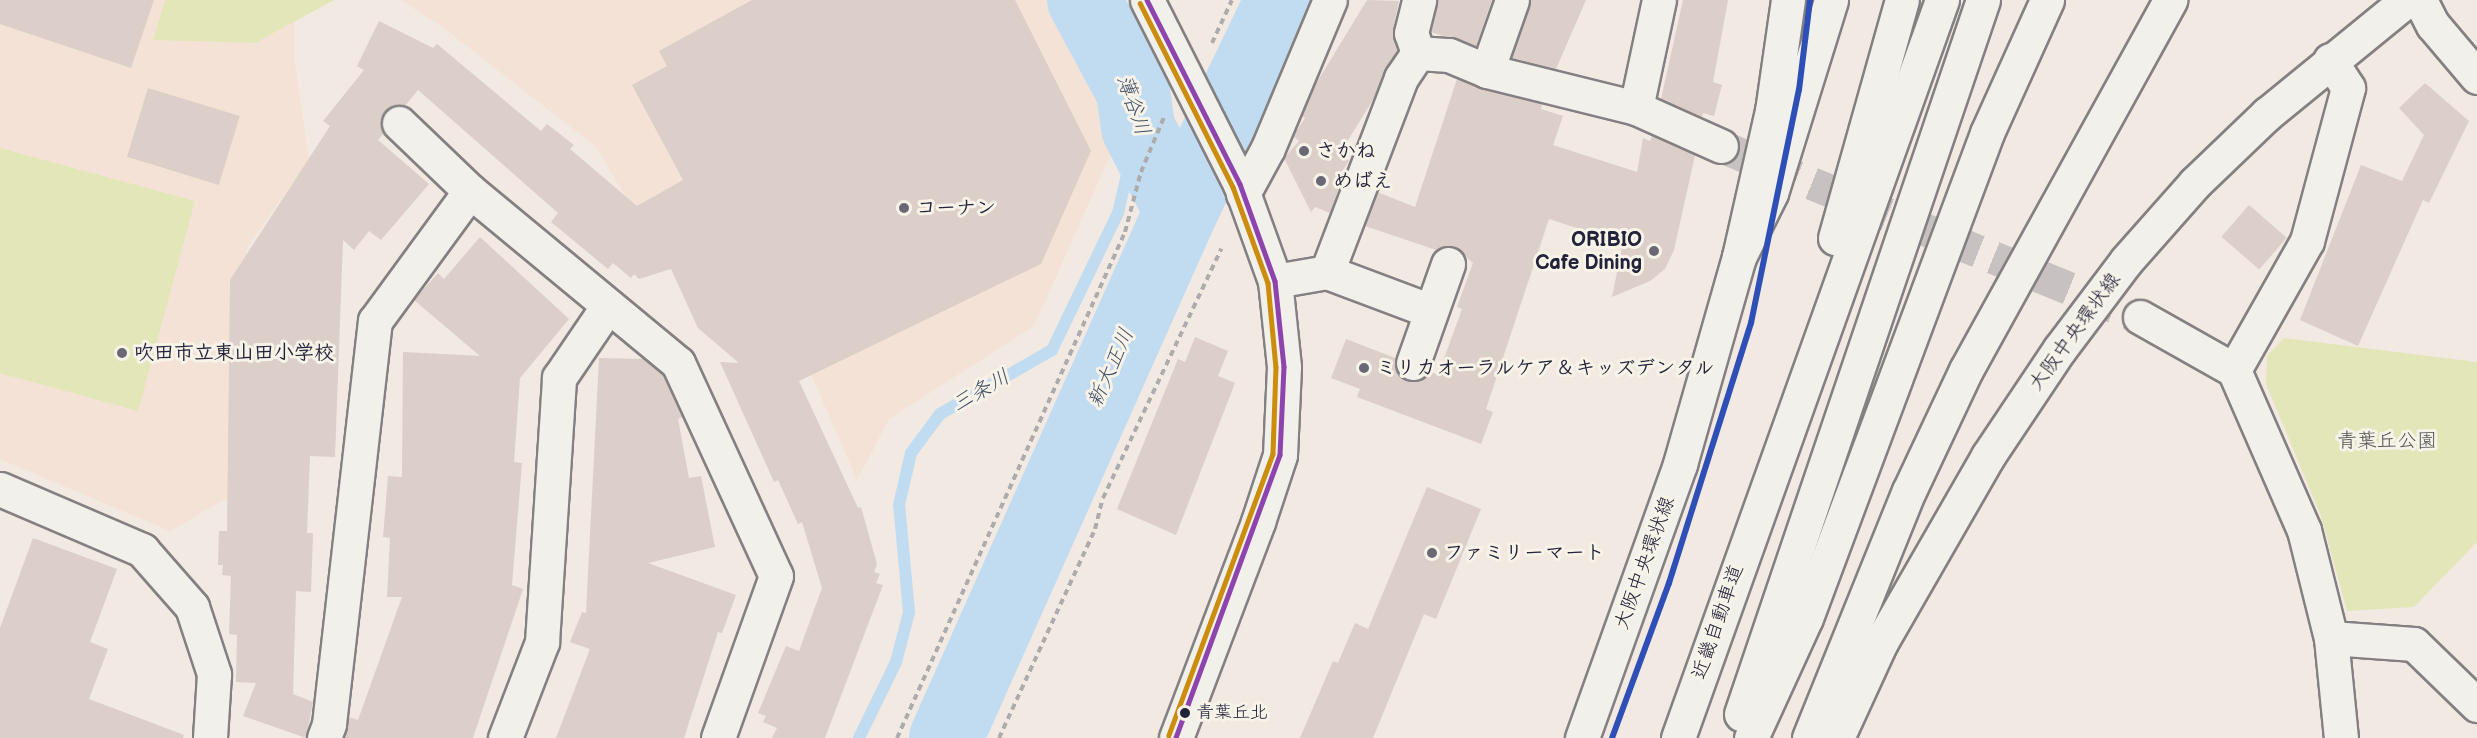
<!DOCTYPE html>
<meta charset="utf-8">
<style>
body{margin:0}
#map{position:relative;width:2477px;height:738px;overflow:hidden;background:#f1e9e2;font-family:"Balsamiq Sans","Klee One",sans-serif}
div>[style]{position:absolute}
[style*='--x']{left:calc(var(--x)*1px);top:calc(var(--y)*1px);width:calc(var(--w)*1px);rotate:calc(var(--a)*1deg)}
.built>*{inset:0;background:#f5e2d6}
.green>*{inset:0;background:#e3e6b9}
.stream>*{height:12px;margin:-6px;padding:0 6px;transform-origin:6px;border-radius:6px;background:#c1dcf1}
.river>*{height:74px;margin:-37px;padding:0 37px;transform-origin:37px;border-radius:37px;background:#c1dcf1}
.building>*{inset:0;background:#dccec9;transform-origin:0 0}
.minor-tunnel>*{height:33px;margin-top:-16.5px;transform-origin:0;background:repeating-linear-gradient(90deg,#c8c1c1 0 33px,transparent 0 49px)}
.path>*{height:4px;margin-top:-2px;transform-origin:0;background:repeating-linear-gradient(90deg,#adabac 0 6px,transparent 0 10.5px)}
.roads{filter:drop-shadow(2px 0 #848082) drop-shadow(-2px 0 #848082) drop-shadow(0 2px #848082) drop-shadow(0 -2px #848082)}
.minor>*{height:33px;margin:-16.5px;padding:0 16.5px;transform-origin:16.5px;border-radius:16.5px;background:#f2f0eb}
.major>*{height:33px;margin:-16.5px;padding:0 16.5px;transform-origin:16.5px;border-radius:16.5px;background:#f2f0eb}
.highway>*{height:33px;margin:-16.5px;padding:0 16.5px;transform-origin:16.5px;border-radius:16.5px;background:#f2f0eb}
.bus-1>*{height:4.5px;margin:-2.25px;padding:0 2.25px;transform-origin:2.25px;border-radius:2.25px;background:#8e44ad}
.bus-2>*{height:4.5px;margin:-2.25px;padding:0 2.25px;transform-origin:2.25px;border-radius:2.25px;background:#cc8c0c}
.metro-1>*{height:6px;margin:-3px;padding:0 3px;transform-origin:3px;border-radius:3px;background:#2e4fb5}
.dots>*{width:16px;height:16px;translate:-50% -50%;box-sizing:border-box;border:3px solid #f7f3e8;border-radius:50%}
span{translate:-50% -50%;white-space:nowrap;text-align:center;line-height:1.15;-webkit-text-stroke:6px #f7f3e8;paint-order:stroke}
.bus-label{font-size:18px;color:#22223b}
.left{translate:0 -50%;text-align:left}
.poi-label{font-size:20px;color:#22223b;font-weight:700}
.right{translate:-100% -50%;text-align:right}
.street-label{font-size:20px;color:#22223b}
.park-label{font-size:20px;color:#505252}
.water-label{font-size:21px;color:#444f6a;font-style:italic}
</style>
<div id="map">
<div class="built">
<i style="clip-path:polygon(0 0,294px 0,294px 57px,309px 160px,247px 247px,241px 490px,170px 531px,0 459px)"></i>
<i style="clip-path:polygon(401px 0,1047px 0,1107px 119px,1110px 156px,1034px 326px,889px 419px,857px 480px,808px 367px,635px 212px,595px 146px,445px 29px)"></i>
</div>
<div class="green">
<i style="clip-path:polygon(165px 0,334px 0,255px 43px,153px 40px)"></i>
<i style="clip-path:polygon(0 148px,195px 201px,138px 411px,0 373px)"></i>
<i style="clip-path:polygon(2284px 338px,2477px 362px,2477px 542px,2414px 607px,2347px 611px,2321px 516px,2266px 384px,2267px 356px)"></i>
</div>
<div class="stream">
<i style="--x:859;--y:738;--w:85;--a:-64"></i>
<i style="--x:896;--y:662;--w:52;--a:-75.4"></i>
<i style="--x:909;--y:612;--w:107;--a:-95.3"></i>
<i style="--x:899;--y:505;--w:53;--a:-77"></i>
<i style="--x:911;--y:453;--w:49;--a:-53.4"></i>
<i style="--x:940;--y:414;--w:129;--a:-29.7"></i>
<i style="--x:1052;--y:350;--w:152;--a:-64.3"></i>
<i style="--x:1118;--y:213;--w:87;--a:-76.8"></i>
</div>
<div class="river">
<i style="--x:1084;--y:0;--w:103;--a:61.7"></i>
<i style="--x:1133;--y:91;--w:37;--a:82"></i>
<i style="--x:1138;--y:128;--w:93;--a:62.6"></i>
<i style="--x:946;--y:738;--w:577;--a:-65.97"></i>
<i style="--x:1181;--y:211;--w:234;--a:-64.4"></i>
</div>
<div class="building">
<i style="clip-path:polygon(0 0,154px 0,131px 68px,0 24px)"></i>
<i style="clip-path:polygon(752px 0,1015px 0,1091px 151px,1041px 264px,799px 381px,858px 508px,861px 507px,877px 564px,874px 572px,880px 574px,876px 583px,883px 585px,825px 738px,772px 738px,777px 728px,763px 722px,766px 716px,758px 713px,786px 646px,799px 651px,822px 588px,802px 522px,798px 524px,778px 480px,774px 482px,720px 362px,739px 363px,698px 328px,671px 269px,639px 279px,634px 274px,631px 278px,613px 263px,608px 269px,551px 222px,558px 213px,418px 90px,405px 106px,394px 105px,385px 111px,381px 119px,384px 133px,378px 140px,429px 184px,381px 240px,369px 231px,354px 250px,343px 240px,335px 457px,310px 456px,307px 533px,313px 533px,311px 592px,296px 591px,293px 694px,313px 702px,306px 738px,243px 716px,256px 683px,236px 682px,237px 635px,229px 634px,231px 576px,222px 575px,223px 565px,218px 565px,219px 531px,227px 531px,230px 280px,330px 126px,323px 121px,364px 70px,357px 66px,379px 21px,433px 48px,437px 44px,541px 131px,547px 124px,574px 145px,570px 149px,637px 206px,683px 180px,632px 85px,667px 66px,659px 51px)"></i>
<i style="clip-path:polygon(1367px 0,1399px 1px,1393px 29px,1397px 50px,1371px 103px,1340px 153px,1349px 161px,1338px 177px,1342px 179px,1330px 213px,1315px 207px,1311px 212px,1284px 158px,1299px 141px,1293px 136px,1305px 118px,1302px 116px,1314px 87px)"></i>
<i style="clip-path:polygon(1437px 0,1492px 0,1476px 46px,1431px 32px)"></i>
<i style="clip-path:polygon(1530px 0,1586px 0,1556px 69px,1512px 58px)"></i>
<i style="clip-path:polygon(1683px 0,1728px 0,1713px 82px,1722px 85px,1714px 116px,1703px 113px,1702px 117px,1661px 99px)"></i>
<i style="clip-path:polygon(1457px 79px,1542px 104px,1541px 109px,1563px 116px,1553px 145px,1637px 172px,1643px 138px,1650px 141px,1652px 136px,1695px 155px,1674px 250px,1665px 269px,1650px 281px,1612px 297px,1623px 243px,1549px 219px,1486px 409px,1493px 412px,1481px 444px,1357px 397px,1360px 389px,1331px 378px,1346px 339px,1395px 358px,1398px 375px,1406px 380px,1417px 381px,1429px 371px,1438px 375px,1462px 309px,1457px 307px,1473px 263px,1454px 246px,1436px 250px,1365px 226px,1377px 192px,1415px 207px)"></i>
<i style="clip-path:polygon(2425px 83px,2469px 121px,2429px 203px,2423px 200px,2358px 346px,2300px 320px,2361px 165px,2402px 181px,2424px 135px,2399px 108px)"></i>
<i style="left:148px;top:88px;width:96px;height:72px;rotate:17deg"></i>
<i style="left:2249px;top:205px;width:50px;height:42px;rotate:41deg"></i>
<i style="clip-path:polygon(480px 237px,569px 319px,520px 378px,514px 462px,522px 463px,512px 585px,523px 589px,473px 738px,344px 738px,349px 717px,358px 720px,402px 597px,387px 597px,390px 538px,383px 537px,388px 476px,402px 477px,403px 352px,480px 356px,414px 300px,438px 273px,444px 279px)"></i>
<i style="clip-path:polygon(1195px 337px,1228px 351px,1218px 376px,1235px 383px,1176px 535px,1117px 509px,1178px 359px,1185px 362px)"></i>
<i style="clip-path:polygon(599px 358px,644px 359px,663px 375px,682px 417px,678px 419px,689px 478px,701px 476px,715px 547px,648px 563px,736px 595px,722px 633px,718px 632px,684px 738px,556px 738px,590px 649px,570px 642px,582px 612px,586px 613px)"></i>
<i style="clip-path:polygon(1427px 487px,1481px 509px,1436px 619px,1424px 614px,1373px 738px,1300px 738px,1333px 661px,1338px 663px,1355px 623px,1368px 629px)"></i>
<i style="clip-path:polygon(33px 538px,117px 569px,90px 642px,108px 649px,89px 699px,184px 735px,183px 738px,0 738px,0 628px)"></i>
</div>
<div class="minor-tunnel">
<i style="--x:1721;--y:146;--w:453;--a:22.2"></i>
</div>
<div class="path">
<i style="--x:1212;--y:43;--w:47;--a:-65.1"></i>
<i style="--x:897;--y:738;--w:555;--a:-65.74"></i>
<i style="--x:1125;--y:232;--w:62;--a:-75.1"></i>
<i style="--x:1141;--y:172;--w:60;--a:-67.3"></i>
<i style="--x:999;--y:738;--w:230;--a:-65.3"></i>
<i style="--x:1095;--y:529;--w:32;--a:-76"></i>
<i style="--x:1103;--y:498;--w:276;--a:-64.6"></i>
</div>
<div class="roads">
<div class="minor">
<i style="--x:1147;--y:0;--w:206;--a:63.2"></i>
<i style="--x:1240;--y:184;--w:103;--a:70.2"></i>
<i style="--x:1275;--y:281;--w:86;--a:84"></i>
<i style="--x:1284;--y:367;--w:88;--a:92.6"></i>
<i style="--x:1280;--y:455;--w:71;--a:108.2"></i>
<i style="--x:1258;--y:522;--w:231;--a:110.8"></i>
<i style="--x:2420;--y:0;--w:28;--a:63"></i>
<i style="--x:2433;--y:25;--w:68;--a:49.8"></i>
<i style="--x:1418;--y:53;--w:21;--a:-109"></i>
<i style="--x:1411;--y:33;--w:34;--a:-76"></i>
<i style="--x:2330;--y:60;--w:33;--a:57"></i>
<i style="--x:2348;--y:88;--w:158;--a:105"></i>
<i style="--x:2307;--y:241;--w:148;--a:119.5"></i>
<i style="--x:2234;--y:370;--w:175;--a:66.4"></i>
<i style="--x:2304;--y:530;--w:111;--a:76"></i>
<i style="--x:2331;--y:638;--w:100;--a:84.3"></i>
<i style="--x:1487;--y:71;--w:75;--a:-70.6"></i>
<i style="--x:1636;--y:108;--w:110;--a:-78"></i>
<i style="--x:399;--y:123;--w:98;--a:43.8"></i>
<i style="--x:1243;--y:194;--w:52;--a:-61.5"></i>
<i style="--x:1268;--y:148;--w:160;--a:-67.3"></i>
<i style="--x:1327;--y:272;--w:111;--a:20.6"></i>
<i style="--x:1275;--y:281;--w:53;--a:-9.8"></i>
<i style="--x:1327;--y:272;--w:208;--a:-69.1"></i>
<i style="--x:1401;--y:78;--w:30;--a:-56"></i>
<i style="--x:1418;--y:53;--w:31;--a:4"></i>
<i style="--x:1449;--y:55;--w:41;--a:22.8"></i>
<i style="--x:1487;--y:71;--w:154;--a:13.9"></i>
<i style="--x:1636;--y:108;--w:93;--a:24.1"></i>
<i style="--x:2140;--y:317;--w:108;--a:29.4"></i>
<i style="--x:1413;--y:363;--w:105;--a:-70.5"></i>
<i style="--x:0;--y:489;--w:155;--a:23.2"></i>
<i style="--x:142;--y:550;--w:76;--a:48.7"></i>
<i style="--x:192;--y:607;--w:71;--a:71.8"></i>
<i style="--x:214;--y:674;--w:64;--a:93.6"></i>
<i style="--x:2331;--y:638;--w:83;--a:4.1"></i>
<i style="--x:2414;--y:644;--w:88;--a:44.1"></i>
<i style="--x:324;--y:738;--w:15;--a:-70"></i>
<i style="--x:329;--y:724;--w:406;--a:-83.5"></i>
<i style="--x:375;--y:321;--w:161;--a:-53.8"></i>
<i style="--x:470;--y:191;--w:270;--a:39.6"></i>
<i style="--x:678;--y:363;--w:234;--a:65.3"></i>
<i style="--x:776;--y:576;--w:172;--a:109.7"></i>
<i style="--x:505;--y:738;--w:103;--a:-68.9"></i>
<i style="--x:542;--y:642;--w:265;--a:-86.3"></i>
<i style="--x:559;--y:378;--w:87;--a:-55.8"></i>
</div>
<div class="major">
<i style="--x:1582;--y:738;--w:291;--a:-70.3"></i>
<i style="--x:1680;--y:464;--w:215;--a:-74.1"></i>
<i style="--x:1739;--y:257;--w:150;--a:-77.3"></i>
<i style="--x:1772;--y:111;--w:112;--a:-81.8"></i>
<i style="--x:1837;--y:738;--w:103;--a:-65.4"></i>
<i style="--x:1880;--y:644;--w:217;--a:-60.1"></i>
<i style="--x:1988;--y:456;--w:128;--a:-56.2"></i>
<i style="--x:2059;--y:350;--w:111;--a:-53"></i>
<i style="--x:2126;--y:261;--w:104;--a:-48.5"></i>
<i style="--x:2195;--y:183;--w:100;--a:-43.8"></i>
<i style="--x:2267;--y:114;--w:181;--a:-39.2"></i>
</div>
<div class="highway">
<i style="--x:1835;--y:238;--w:247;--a:-74.3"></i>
<i style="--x:1739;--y:257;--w:72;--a:-63.4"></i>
<i style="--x:1771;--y:193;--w:202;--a:-72.7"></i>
<i style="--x:1741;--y:714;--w:754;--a:-71.28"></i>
<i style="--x:1678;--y:738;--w:784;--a:-70.32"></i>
<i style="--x:1751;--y:738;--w:132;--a:-65.4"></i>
<i style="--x:1806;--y:618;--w:518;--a:-69.53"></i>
<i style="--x:1987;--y:133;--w:146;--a:-65.7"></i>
<i style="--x:1809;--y:738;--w:266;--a:-68"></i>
<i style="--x:1909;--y:491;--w:134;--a:-64.8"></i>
<i style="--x:1966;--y:370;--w:423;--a:-61.1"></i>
</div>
</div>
<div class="bus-1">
<i style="--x:1147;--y:0;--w:206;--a:63.2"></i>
<i style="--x:1240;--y:184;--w:103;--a:70.2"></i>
<i style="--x:1275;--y:281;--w:86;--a:84"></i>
<i style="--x:1284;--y:367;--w:88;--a:92.6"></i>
<i style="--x:1280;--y:455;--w:302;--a:110.2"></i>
</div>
<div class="bus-2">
<i style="--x:1140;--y:3;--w:206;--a:63.2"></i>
<i style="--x:1233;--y:187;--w:102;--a:70"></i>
<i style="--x:1268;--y:283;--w:84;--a:84.6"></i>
<i style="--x:1276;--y:367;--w:87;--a:92"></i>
<i style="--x:1273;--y:454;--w:300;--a:110.3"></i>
</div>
<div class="metro-1">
<i style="--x:1612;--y:738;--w:165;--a:-69.8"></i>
<i style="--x:1669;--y:583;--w:273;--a:-72.5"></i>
<i style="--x:1751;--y:323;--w:238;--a:-78.4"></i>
<i style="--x:1799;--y:90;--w:91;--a:-83"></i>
</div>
<div class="dots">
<i style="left:1304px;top:151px;background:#6a6875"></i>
<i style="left:1321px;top:181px;background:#6a6875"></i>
<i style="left:904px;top:208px;background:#6a6875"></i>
<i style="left:1654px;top:251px;background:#6a6875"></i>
<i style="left:122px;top:353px;background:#6a6875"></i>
<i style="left:1364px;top:368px;background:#6a6875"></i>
<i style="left:1432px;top:553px;background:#6a6875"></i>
<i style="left:1185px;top:713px;background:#22223b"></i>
</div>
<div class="bus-label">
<span class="left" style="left:1196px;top:713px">青葉丘北</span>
</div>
<div class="poi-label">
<span class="left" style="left:1316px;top:151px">さかね</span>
<span class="left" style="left:1333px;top:181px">めばえ</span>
<span class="left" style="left:916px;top:208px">コーナン</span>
<span class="right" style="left:1642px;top:252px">ORIBIO<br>Cafe Dining</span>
<span class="left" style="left:134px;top:353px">吹田市立東山田小学校</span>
<span class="left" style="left:1376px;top:368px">ミリカオーラルケア＆キッズデンタル</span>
<span class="left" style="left:1444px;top:553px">ファミリーマート</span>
</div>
<div class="street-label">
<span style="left:2075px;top:332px;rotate:-54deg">大阪中央環状線</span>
<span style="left:1645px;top:563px;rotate:-70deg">大阪中央環状線</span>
<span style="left:1718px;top:622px;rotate:-71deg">近畿自動車道</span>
</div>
<div class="park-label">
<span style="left:2387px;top:441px">青葉丘公園</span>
</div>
<div class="water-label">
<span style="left:1133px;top:105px;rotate:71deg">薄谷川</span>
<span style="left:1111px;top:368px;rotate:-66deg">新大正川</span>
<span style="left:981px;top:391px;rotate:-30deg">三条川</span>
</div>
</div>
